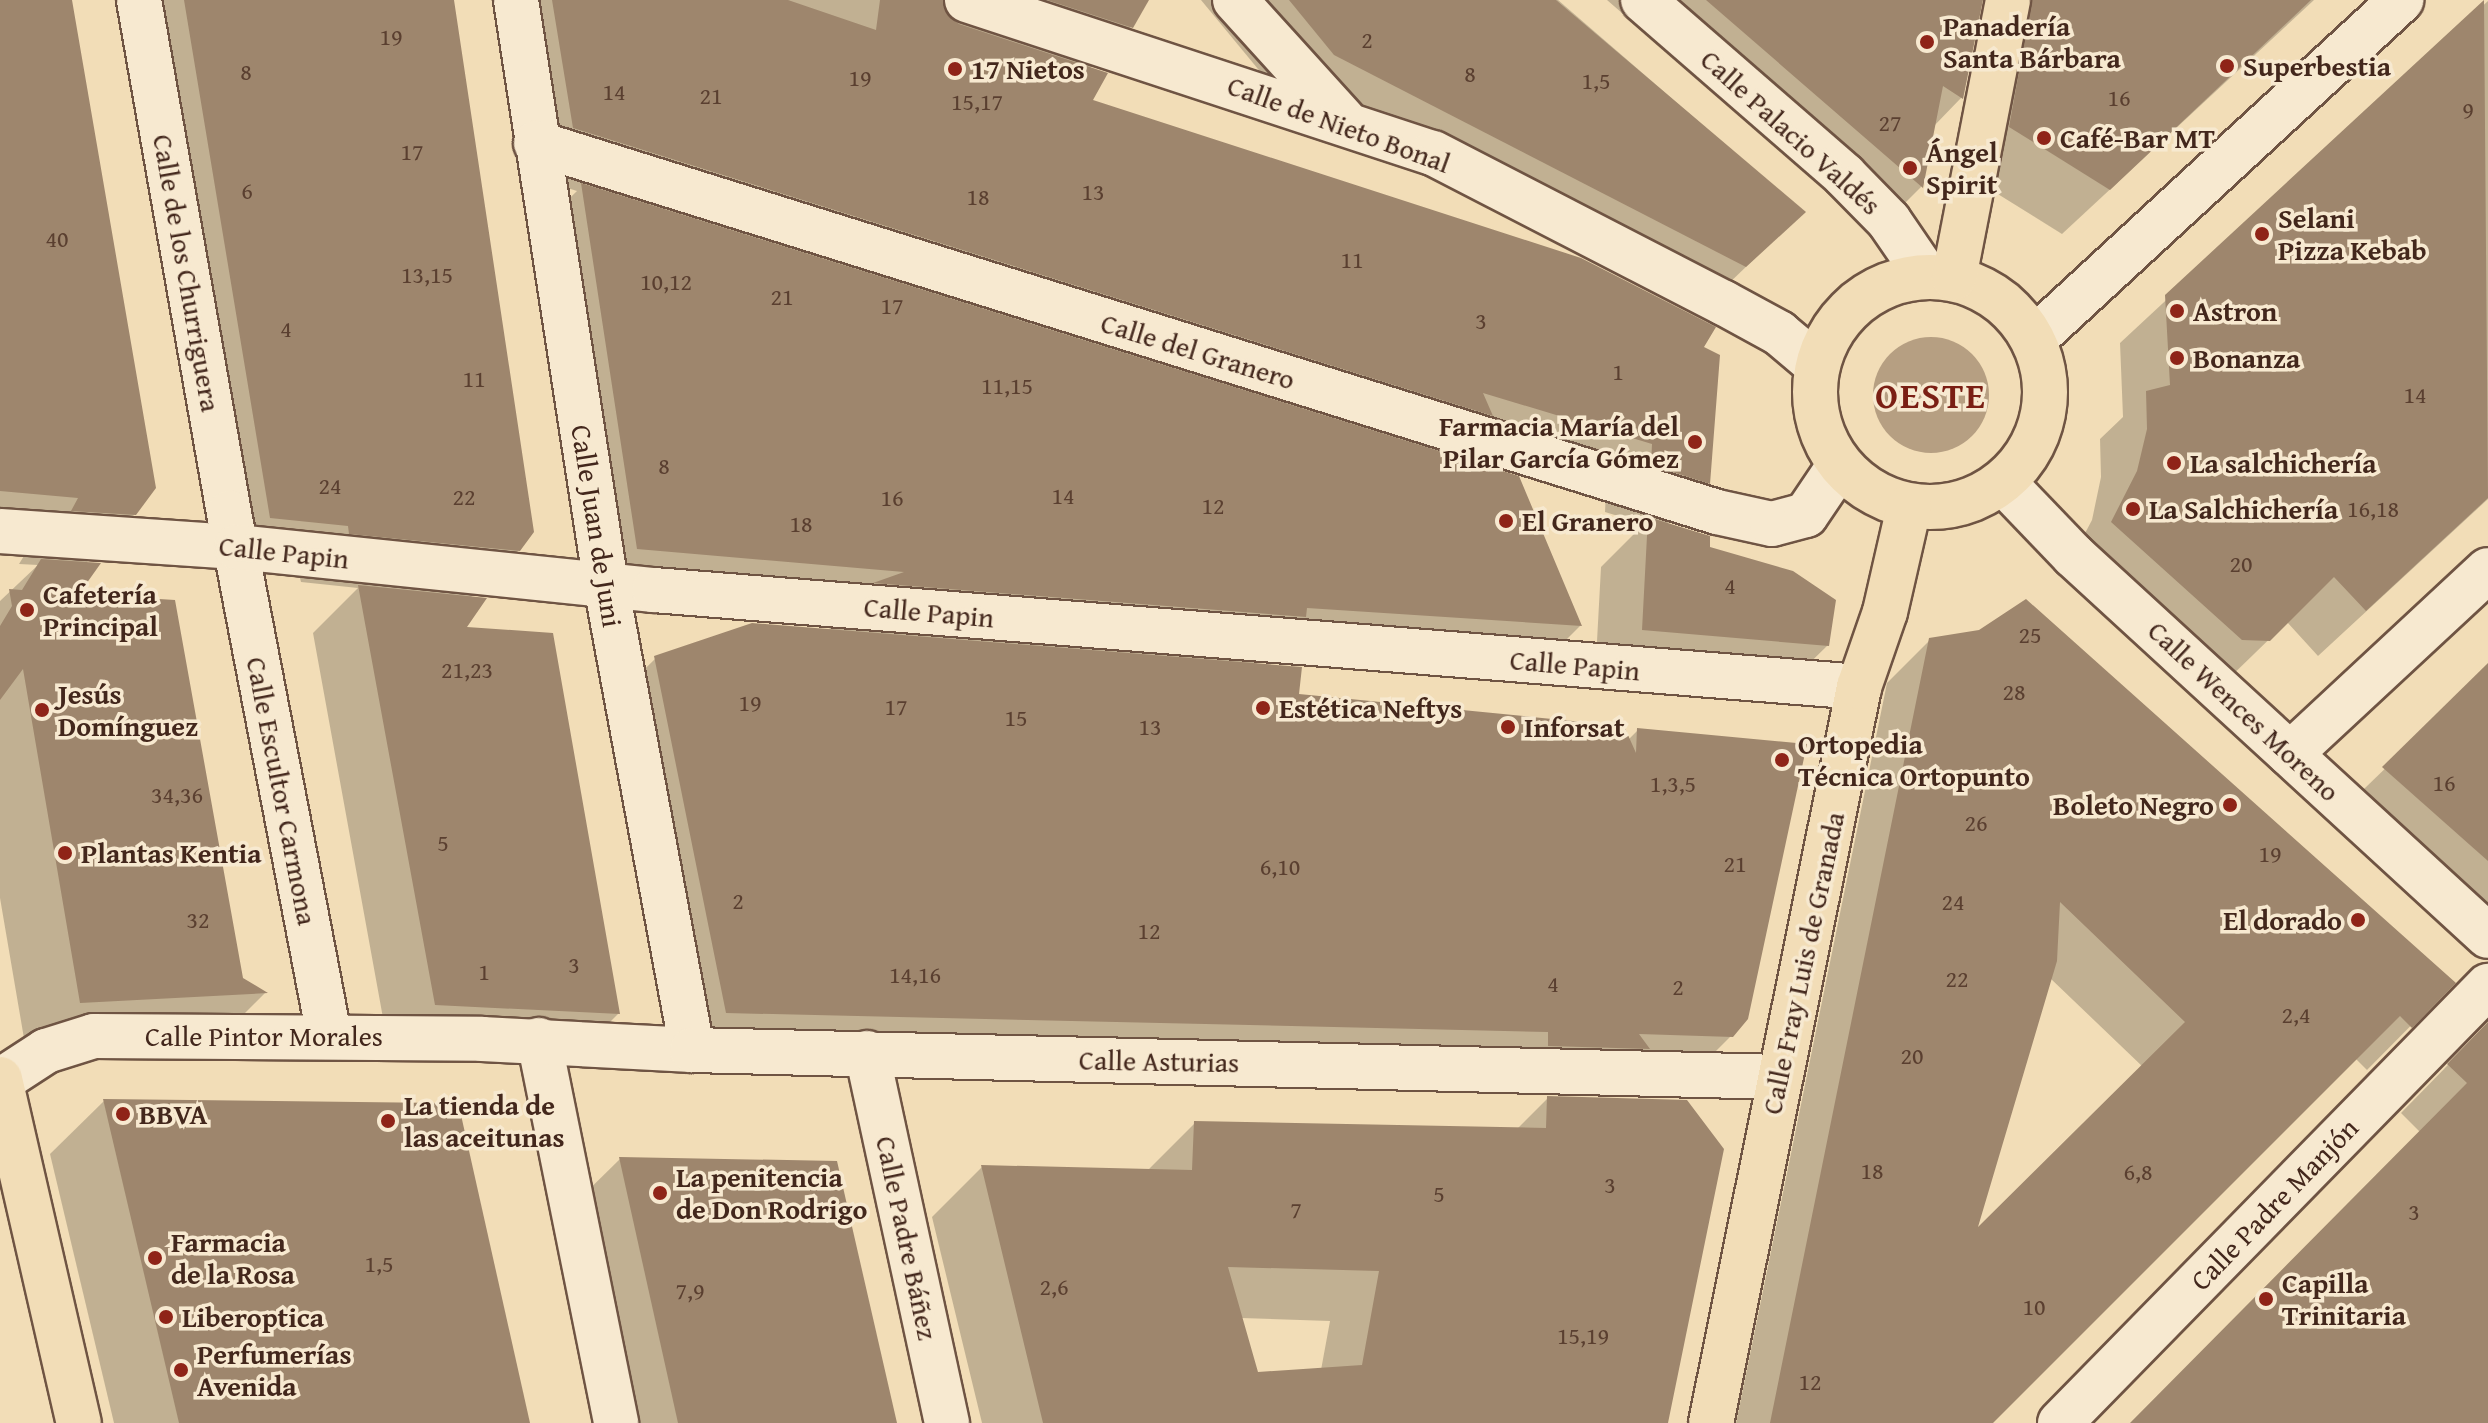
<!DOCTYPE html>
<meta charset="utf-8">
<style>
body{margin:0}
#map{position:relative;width:2488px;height:1423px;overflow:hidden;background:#f2ddb7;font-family:"Gentium Book Plus",serif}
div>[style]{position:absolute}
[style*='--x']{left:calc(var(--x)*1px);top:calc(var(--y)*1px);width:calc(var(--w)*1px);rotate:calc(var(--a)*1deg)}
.water>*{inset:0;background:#b69f82}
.round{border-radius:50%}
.shadow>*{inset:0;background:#0003}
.building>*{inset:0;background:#9e866d}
.roads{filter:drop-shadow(2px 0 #6f5443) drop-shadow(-2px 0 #6f5443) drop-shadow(0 2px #6f5443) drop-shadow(0 -2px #6f5443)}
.minor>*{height:44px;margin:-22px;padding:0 22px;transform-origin:22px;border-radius:22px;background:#f7e9d0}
.major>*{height:44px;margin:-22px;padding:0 22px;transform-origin:22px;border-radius:22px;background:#f2ddb7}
.major>.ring{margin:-22px;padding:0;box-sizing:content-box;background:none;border:44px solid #f2ddb7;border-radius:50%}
.dots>*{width:22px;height:22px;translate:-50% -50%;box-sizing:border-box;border:4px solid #f7e9d0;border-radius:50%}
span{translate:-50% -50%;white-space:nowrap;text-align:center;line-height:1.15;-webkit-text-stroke:7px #f7e9d0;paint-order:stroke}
.number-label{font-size:24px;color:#5a3f30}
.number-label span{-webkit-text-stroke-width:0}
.poi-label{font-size:28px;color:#43271c;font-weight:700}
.left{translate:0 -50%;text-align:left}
.right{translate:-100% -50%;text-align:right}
.street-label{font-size:28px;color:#43271c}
.district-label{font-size:36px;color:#7a1f14;font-weight:700;letter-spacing:2px}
</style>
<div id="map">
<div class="water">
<i class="round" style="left:1873px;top:337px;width:116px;height:116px"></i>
</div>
<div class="shadow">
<i style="clip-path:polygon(0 0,71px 0,135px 514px,85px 564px,75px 595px,241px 979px,265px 993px,212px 1046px,27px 1056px,0 898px,0 601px,38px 565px,19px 564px,27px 551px,0 549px)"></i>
<i style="clip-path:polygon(126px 0,452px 0,519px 550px,470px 598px,463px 628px,618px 1014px,572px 1060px,389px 1051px,313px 633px,358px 588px,301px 582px,299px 574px,221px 567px)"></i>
<i style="clip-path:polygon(501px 0,1146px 0,1131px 27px,1090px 68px,1090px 101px,1701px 348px,1708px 483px,1667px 525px,1708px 549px,1828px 645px,1779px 693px,1595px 678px,1601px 567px,1644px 524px,1605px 512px,1606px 491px,1460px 446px,1450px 457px,1517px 478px,1580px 626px,1532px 674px,1265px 656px,1255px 665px,1297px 696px,1628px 740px,1638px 730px,1731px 1036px,1685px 1082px,680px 1059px,609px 704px,656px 658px,827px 631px,840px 618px,590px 596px,534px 233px,577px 191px,526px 175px)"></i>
<i style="clip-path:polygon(1201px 0,1558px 0,1803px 212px,1697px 314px,1286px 103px)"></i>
<i style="clip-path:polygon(1607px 0,1926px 0,1973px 40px,1961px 98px,1933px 127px,1921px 187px,1875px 233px)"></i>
<i style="clip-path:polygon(2020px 0,2314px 0,2062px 234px,1964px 173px)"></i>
<i style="clip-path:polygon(2488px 1px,2488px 499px,2318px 656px,2287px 622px,2221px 686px,2066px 569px,2092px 520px,2101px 477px,2100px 439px,2123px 417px,2120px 343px)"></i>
<i style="clip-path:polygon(evenodd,1930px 640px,2453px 983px,2367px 1070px,2355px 1058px,1990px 1423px,1736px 1423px,1887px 683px,1930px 640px,2050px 978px,2143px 1067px,1974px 1234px,2050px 978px)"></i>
<i style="clip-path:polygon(2488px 669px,2488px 953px,2334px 818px)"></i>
<i style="clip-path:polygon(2488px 1024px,2488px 1423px,2133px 1423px,2420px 1132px,2401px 1113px)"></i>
<i style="clip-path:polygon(evenodd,1548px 1098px,1666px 1423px,982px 1423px,932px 1217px,982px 1167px,1147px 1171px,1195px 1123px,1516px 1130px,1548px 1098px,1241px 1318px,1330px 1321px,1321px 1370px,1257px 1375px,1241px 1318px)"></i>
<i style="clip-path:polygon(104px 1101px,528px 1423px,114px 1423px,50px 1154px)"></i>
<i style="clip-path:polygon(620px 1159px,895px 1423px,613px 1423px,566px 1212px)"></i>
</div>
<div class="building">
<i style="clip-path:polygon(0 0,72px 0,156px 488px,136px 515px,71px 511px,78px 498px,0 491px)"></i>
<i style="clip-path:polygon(184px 0,454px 0,534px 532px,520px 551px,349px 534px,348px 526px,270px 518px)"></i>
<i style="clip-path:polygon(552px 0,788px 0,876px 30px,880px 0,943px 0,948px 16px,959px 24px,1108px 73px,1093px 100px,1581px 258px,1716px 327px,1704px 347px,1720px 355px,1710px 484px,1651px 465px,1652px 444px,1483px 393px,1493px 416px,573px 128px)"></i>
<i style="clip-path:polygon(1047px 0,1149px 0,1133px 28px)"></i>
<i style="clip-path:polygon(1289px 0,1556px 0,1806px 212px,1746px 267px,1334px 55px)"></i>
<i style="clip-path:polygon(1706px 0,1983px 0,1963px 99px,1943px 86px,1923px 188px)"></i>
<i style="clip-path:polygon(2032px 0,2311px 0,2110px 190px,2009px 127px)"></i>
<i style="clip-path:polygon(2484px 0,2488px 498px,2366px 611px,2334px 577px,2270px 641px,2242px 640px,2111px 522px,2137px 471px,2147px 429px,2146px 391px,2170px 385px,2165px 295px)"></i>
<i style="clip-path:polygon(581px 183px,1519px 476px,1582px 626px,1307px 608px,1306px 617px,873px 583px,904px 572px,637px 549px)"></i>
<i style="clip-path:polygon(1648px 517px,1710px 536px,1710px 547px,1793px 571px,1836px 600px,1829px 646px,1642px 630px)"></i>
<i style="clip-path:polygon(41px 559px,101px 563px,79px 594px,175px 600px,243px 978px,268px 993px,80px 1003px,23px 669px,0 700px,0 626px,12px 606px,9px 589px,22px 590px)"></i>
<i style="clip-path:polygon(358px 585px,487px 598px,467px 627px,553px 633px,620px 1014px,435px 1005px)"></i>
<i style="clip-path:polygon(evenodd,2026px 599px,2456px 983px,2412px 1028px,2400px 1016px,1993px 1423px,1770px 1423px,1929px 638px,1979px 630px,2026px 599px,2060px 902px,2185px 1022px,1978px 1227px,2057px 961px,2060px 902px)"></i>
<i style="clip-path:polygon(752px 623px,1302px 667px,1299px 694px,1624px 726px,1636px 753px,1637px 728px,1807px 744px,1748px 1019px,1733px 1037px,1639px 1034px,1650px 1049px,1548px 1046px,1548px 1032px,726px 1013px,654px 656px)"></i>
<i style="clip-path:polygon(2488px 663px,2488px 861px,2382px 767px)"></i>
<i style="clip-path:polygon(2488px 1022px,2488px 1423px,2130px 1423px,2467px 1083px,2447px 1064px)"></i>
<i style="clip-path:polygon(evenodd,1547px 1096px,1687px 1100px,1724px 1149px,1668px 1423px,1043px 1423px,981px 1165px,1192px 1170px,1194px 1121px,1546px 1128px,1547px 1096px,1228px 1267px,1379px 1271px,1362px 1365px,1258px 1372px,1228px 1267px)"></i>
<i style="clip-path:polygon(103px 1099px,441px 1103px,461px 1115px,530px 1423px,179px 1423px)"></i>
<i style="clip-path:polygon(619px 1157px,837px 1161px,897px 1423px,678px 1423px)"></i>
</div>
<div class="roads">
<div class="minor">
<i style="--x:139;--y:0;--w:521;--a:80.05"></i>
<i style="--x:229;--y:513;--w:531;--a:79.16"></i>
<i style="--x:516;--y:0;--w:592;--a:81.25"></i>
<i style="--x:606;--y:585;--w:473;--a:79.5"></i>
<i style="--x:967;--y:0;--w:490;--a:18.2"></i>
<i style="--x:1433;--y:153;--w:327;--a:27.3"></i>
<i style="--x:1724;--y:303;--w:63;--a:28.6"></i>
<i style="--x:1779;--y:333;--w:48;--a:40"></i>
<i style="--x:1235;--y:0;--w:162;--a:47.8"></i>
<i style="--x:1643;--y:0;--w:267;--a:41"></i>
<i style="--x:1844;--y:175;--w:64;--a:45.6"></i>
<i style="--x:1889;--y:221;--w:65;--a:55.6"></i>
<i style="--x:536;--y:143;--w:1237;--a:17.35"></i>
<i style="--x:1717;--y:512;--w:56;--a:12.3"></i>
<i style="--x:1772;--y:524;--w:35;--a:-15"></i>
<i style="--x:1806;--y:515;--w:59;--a:-56"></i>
<i style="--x:2034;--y:339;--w:500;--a:-42.7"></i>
<i style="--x:2004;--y:483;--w:100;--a:46.2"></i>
<i style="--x:2073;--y:555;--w:563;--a:42.55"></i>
<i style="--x:0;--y:531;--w:237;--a:3.9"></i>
<i style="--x:236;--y:547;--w:420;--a:5.9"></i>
<i style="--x:654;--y:590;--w:1209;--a:4.6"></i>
<i style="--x:2290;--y:754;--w:270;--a:-42.9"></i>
<i style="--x:539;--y:1040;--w:391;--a:78.6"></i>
<i style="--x:867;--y:1053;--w:379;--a:77.8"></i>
<i style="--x:0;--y:1081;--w:55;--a:-33.1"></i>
<i style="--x:46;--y:1051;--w:50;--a:-17.4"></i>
<i style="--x:94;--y:1036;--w:388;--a:0.4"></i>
<i style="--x:482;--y:1039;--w:210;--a:3"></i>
<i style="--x:692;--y:1050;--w:1087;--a:1.42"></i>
<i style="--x:2060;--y:1423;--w:612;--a:-45.6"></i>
</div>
<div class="major">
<i class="ring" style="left:1815px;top:277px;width:186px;height:186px"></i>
<i style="--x:1954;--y:278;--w:283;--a:-79"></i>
<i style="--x:0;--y:1079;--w:353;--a:77.1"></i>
<i style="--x:1711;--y:1423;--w:751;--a:-78.63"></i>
<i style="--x:1859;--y:687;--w:79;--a:-70.9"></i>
<i style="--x:1885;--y:612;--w:108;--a:-77.1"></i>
</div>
</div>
<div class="dots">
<i style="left:1927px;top:42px;background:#8f2418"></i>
<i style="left:2227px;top:66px;background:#8f2418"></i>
<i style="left:955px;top:69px;background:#8f2418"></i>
<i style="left:2044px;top:138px;background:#8f2418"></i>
<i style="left:1910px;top:168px;background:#8f2418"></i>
<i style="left:2262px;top:234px;background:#8f2418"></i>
<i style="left:2177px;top:311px;background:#8f2418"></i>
<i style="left:2177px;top:358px;background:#8f2418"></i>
<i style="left:1695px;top:442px;background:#8f2418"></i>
<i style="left:2174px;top:463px;background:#8f2418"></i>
<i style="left:2133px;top:509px;background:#8f2418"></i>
<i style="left:1506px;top:521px;background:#8f2418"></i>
<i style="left:27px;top:610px;background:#8f2418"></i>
<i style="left:1263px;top:708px;background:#8f2418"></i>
<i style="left:42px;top:710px;background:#8f2418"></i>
<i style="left:1508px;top:727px;background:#8f2418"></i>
<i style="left:1782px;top:760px;background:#8f2418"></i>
<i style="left:2230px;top:805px;background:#8f2418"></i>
<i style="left:65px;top:853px;background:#8f2418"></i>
<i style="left:2358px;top:920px;background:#8f2418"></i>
<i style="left:123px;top:1114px;background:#8f2418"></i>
<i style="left:388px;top:1121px;background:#8f2418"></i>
<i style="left:660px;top:1193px;background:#8f2418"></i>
<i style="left:155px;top:1258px;background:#8f2418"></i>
<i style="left:2266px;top:1299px;background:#8f2418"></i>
<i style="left:166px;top:1317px;background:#8f2418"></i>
<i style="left:181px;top:1370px;background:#8f2418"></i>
</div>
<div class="number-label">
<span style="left:391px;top:37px">19</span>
<span style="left:1367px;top:40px">2</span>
<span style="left:246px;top:72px">8</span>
<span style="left:1470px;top:74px">8</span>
<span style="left:860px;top:78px">19</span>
<span style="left:1596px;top:81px">1,5</span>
<span style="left:614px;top:92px">14</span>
<span style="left:711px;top:96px">21</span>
<span style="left:2119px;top:98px">16</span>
<span style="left:977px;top:102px">15,17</span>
<span style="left:2468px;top:110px">9</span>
<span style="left:1890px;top:123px">27</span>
<span style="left:412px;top:152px">17</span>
<span style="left:247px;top:191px">6</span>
<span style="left:1093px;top:192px">13</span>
<span style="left:978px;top:197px">18</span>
<span style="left:57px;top:239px">40</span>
<span style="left:1352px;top:260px">11</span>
<span style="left:427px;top:275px">13,15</span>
<span style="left:666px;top:282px">10,12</span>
<span style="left:782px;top:297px">21</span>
<span style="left:892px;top:306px">17</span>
<span style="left:1481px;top:321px">3</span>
<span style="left:286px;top:329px">4</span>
<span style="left:1618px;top:372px">1</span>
<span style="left:474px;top:379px">11</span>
<span style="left:1007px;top:386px">11,15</span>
<span style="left:2415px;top:395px">14</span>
<span style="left:664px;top:466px">8</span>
<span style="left:330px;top:486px">24</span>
<span style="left:1063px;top:496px">14</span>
<span style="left:464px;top:497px">22</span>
<span style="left:892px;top:498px">16</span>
<span style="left:1213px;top:506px">12</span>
<span style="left:2373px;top:509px">16,18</span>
<span style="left:801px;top:524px">18</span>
<span style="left:2241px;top:564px">20</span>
<span style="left:1730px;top:586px">4</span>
<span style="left:2030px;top:635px">25</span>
<span style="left:467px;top:670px">21,23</span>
<span style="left:2014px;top:692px">28</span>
<span style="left:750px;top:703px">19</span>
<span style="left:896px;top:707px">17</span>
<span style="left:1016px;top:718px">15</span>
<span style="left:1150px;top:727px">13</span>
<span style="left:2444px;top:783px">16</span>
<span style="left:1673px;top:784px">1,3,5</span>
<span style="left:177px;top:795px">34,36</span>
<span style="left:1976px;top:823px">26</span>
<span style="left:443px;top:843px">5</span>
<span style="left:2270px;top:854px">19</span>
<span style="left:1735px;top:864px">21</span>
<span style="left:1280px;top:867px">6,10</span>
<span style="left:738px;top:901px">2</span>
<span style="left:1953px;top:902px">24</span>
<span style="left:198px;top:920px">32</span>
<span style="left:1149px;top:931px">12</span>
<span style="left:574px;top:965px">3</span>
<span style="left:484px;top:972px">1</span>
<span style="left:915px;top:975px">14,16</span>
<span style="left:1957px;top:979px">22</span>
<span style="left:1553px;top:984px">4</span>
<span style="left:1678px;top:987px">2</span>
<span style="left:2296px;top:1015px">2,4</span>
<span style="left:1912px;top:1056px">20</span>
<span style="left:1872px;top:1171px">18</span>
<span style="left:2138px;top:1172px">6,8</span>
<span style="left:1610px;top:1185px">3</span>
<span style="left:1439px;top:1194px">5</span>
<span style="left:1296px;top:1210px">7</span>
<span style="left:2414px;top:1212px">3</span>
<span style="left:379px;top:1264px">1,5</span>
<span style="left:1054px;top:1287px">2,6</span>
<span style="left:690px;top:1291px">7,9</span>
<span style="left:2034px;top:1307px">10</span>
<span style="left:1583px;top:1336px">15,19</span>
<span style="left:1810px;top:1382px">12</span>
</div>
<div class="poi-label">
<span class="left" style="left:1943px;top:42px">Panadería<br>Santa Bárbara</span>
<span class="left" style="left:2243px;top:66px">Superbestia</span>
<span class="left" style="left:971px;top:69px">17 Nietos</span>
<span class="left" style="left:2060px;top:138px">Café-Bar MT</span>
<span class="left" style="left:1926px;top:168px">Ángel<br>Spirit</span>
<span class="left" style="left:2278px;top:234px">Selani<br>Pizza Kebab</span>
<span class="left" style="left:2193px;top:311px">Astron</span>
<span class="left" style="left:2193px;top:358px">Bonanza</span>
<span class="right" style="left:1679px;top:442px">Farmacia María del<br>Pilar García Gómez</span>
<span class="left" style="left:2190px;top:463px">La salchichería</span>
<span class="left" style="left:2149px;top:509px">La Salchichería</span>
<span class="left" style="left:1522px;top:521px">El Granero</span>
<span class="left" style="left:43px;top:610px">Cafetería<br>Principal</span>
<span class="left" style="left:58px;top:710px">Jesús<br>Domínguez</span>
<span class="left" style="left:1279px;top:708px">Estética Neftys</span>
<span class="left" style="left:1524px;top:727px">Inforsat</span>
<span class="left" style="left:1798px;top:760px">Ortopedia<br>Técnica Ortopunto</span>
<span class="right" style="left:2214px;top:805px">Boleto Negro</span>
<span class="left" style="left:81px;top:853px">Plantas Kentia</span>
<span class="right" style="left:2342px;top:920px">El dorado</span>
<span class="left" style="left:404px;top:1121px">La tienda de<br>las aceitunas</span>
<span class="left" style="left:139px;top:1114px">BBVA</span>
<span class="left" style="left:676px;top:1193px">La penitencia<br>de Don Rodrigo</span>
<span class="left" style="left:171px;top:1258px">Farmacia<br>de la Rosa</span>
<span class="left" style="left:2282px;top:1299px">Capilla<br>Trinitaria</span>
<span class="left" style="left:182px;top:1317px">Liberoptica</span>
<span class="left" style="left:197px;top:1370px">Perfumerías<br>Avenida</span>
</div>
<div class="street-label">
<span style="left:1339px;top:124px;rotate:20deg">Calle de Nieto Bonal</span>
<span style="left:1791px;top:132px;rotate:42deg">Calle Palacio Valdés</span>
<span style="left:187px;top:273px;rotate:80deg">Calle de los Churriguera</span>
<span style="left:1198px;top:351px;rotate:17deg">Calle del Granero</span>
<span style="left:597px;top:526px;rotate:81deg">Calle Juan de Juni</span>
<span style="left:284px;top:552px;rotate:6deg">Calle Papin</span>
<span style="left:929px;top:612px;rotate:5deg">Calle Papin</span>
<span style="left:1575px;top:665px;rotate:5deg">Calle Papin</span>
<span style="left:2244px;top:711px;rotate:43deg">Calle Wences Moreno</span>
<span style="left:282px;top:791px;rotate:79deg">Calle Escultor Carmona</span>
<span style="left:1803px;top:963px;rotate:-78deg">Calle Fray Luis de Granada</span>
<span style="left:264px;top:1036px">Calle Pintor Morales</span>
<span style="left:1159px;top:1061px;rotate:1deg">Calle Asturias</span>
<span style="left:2274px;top:1204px;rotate:-46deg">Calle Padre Manjón</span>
<span style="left:907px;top:1238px;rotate:78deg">Calle Padre Báñez</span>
</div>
<div class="district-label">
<span style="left:1931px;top:395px">OESTE</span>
</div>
</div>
